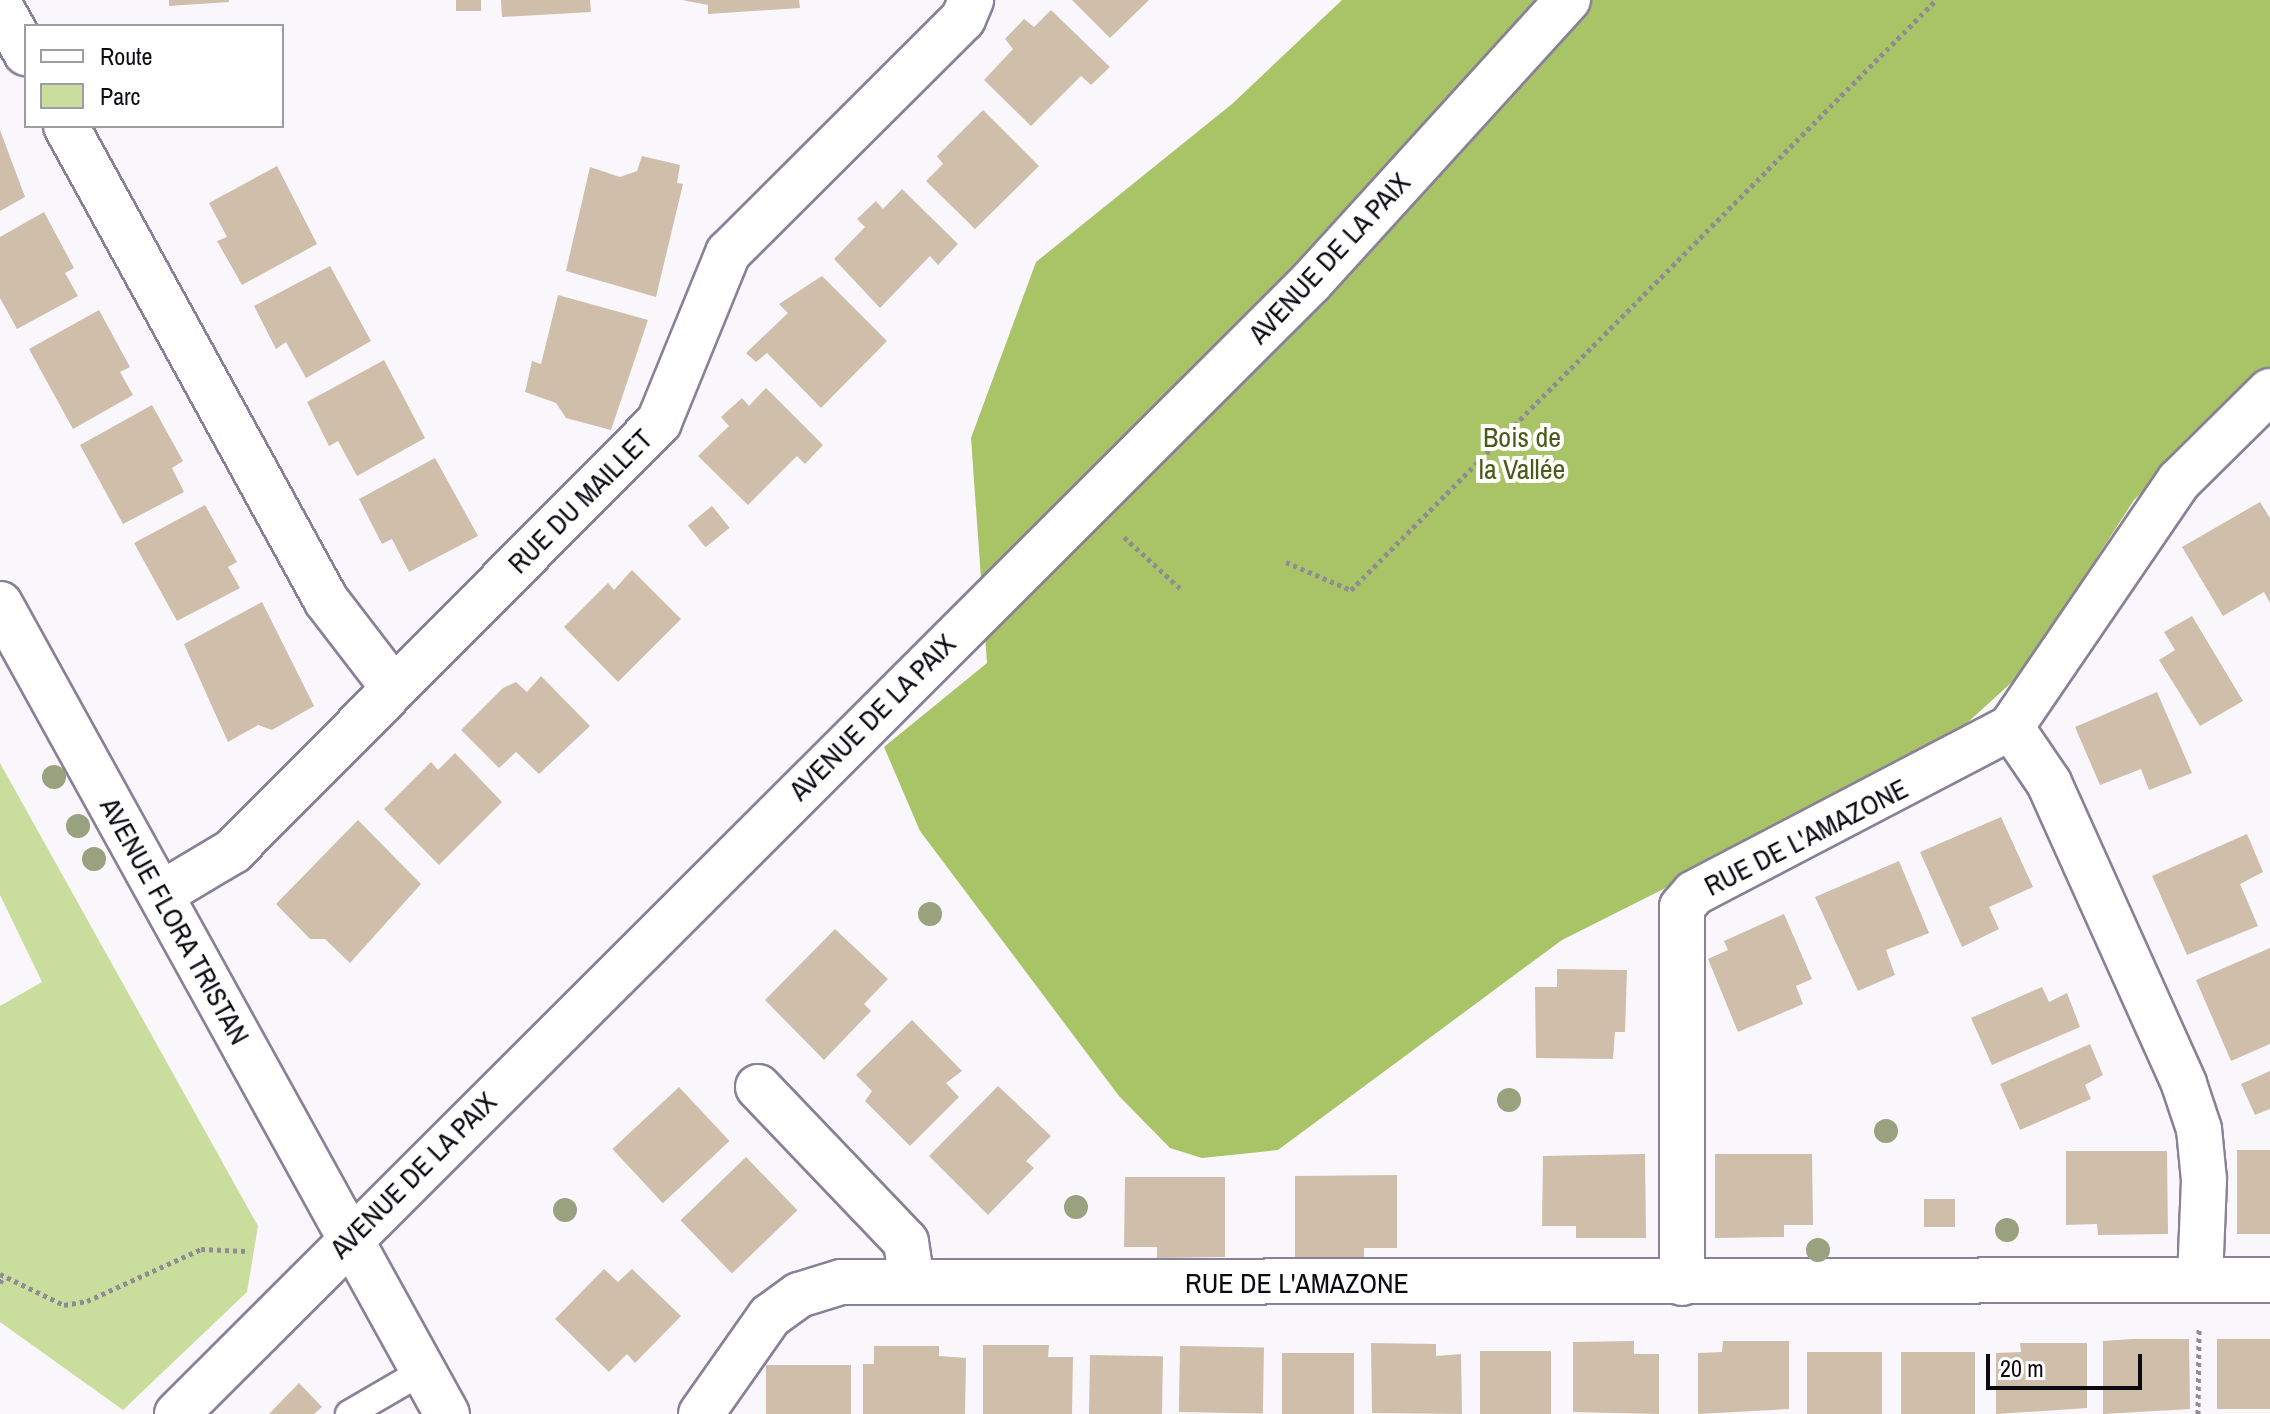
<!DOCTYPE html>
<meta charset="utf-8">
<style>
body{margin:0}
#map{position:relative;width:2270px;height:1414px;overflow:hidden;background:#f9f7fc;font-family:"Archivo Narrow",sans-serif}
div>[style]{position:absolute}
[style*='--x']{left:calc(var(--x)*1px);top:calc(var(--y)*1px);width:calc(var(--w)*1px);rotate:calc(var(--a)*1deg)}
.green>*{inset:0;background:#c9dd9d}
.forest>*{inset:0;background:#a9c466}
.building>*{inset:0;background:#cfbeaa;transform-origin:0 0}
.path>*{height:5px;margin-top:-2.5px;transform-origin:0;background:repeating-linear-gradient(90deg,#8f8c93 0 4px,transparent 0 8px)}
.roads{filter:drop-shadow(2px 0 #888197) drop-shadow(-2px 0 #888197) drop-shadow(0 2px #888197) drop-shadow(0 -2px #888197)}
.lane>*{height:26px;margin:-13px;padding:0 13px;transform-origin:13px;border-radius:13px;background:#fff}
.street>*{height:44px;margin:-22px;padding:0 22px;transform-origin:22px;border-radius:22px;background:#fff}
.secondary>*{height:44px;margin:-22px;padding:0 22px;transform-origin:22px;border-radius:22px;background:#fff}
.trees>*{width:24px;height:24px;margin:-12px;border-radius:50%;background:#99a17f}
span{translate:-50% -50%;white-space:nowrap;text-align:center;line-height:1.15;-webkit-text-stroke:8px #fff;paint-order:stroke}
.street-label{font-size:28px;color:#0d0a12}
.park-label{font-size:28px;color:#4a5b18}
.legend{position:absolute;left:24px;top:24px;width:260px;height:104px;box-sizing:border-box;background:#fff;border:2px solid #9e9da0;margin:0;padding:10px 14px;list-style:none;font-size:24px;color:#0d0a12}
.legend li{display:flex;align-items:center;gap:16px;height:40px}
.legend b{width:40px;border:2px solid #9e9da0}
.scale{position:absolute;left:1986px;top:1354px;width:156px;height:36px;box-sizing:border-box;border:4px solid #0d0a12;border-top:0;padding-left:10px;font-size:24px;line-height:28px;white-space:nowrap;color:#0d0a12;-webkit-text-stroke:6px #fff;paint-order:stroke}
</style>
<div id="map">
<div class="green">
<i style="clip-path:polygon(0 763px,258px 1226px,247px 1292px,123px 1410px,0 1322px,0 1006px,42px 982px,0 895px)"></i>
</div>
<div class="forest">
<i style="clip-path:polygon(1342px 0,2270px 0,2270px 367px,2134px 500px,2022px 673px,1934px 753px,1562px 940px,1278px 1150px,1202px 1158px,1170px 1148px,1119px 1096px,920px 831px,884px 747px,987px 663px,971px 438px,1036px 262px,1232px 104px)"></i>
</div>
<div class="building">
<i style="clip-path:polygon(169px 0,229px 0,229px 2px,169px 6px)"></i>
<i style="left:456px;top:0;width:25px;height:11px"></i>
<i style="clip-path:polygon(501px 0,590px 0,591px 12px,502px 17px)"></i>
<i style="clip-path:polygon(682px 0,799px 0,800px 8px,708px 14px,708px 5px)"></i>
<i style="clip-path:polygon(1072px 0,1149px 0,1110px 38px)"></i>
<i style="clip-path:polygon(1051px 10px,1110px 67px,1091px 85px,1081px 76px,1031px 126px,984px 80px,1013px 49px,1005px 39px,1024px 19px,1034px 27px)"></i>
<i style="clip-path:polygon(983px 110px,1039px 166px,975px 229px,926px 181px,943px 164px,937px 156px)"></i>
<i style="clip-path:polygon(0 130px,25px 197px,0 211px)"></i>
<i style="clip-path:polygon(642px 156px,680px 165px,677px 183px,683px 184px,656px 297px,566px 271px,590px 167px,620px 177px,637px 171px)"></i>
<i style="clip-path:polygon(277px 166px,317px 244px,242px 285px,217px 241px,227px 237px,209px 203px)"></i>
<i style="clip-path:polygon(902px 189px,958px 244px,938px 265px,930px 256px,880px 308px,834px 259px,865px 227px,857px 219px,876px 201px,883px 209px)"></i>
<i style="clip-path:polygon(44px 212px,74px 268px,65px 273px,78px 296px,17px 329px,0 298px,0 237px)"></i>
<i style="clip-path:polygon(330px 266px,371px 341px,306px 378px,286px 342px,276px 349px,254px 306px)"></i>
<i style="clip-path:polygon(822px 276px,887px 341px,821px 408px,767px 353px,756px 362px,746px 353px,788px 313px,779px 304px)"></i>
<i style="clip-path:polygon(558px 295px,648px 320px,611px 430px,566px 418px,556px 403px,525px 392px,532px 361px,541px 364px)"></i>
<i style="clip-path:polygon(99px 310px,130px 367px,120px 372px,133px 395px,73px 429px,29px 349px)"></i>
<i style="clip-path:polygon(384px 360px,425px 438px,357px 476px,338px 441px,329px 446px,307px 402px)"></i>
<i style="clip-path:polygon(766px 388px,823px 445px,805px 464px,797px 456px,748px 505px,698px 456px,729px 426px,721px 417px,742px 398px,749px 406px)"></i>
<i style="clip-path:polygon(152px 405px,183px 461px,172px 468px,184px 492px,123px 524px,80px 445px)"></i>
<i style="clip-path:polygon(435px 458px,478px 536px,409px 572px,392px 539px,382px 544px,359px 499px)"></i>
<i style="clip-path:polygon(2260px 502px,2270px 518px,2270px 603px,2264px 592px,2223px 616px,2182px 547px)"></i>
<i style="clip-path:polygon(205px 505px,237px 562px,228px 567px,240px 588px,177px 621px,134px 543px)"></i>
<i style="left:712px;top:506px;width:28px;height:31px;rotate:51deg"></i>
<i style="clip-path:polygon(632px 570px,681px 619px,618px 682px,564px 627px,608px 583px,614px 590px)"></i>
<i style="clip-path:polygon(262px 602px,314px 706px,272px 730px,258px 725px,228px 742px,184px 644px)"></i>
<i style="clip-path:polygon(2192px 616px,2243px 701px,2200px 726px,2159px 660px,2175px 650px,2164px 632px)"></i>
<i style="clip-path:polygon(541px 676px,590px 726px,539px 774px,516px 752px,499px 768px,461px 730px,503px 688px,516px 682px,527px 692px)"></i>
<i style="clip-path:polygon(2157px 692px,2192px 773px,2149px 790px,2141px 769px,2100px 785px,2075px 727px)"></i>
<i style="clip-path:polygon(455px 753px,502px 802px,439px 865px,384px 809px,431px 762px,438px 770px)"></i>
<i style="clip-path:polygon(2001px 817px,2033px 887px,1989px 907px,1999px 929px,1962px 947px,1920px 852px)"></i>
<i style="clip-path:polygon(358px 820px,421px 884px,350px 963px,325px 939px,310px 939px,276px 904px)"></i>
<i style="clip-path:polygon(2247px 834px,2263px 872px,2240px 884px,2258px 926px,2187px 955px,2152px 876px)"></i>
<i style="clip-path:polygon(1899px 861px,1929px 933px,1886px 950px,1895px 975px,1858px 991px,1815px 897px)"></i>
<i style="clip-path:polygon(1784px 914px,1812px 979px,1796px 986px,1803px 1004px,1738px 1032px,1708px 959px,1728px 950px,1724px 941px)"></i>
<i style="clip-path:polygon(835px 929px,888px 979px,864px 1004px,871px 1011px,824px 1060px,765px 1000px)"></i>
<i style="clip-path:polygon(2270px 948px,2270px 1044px,2231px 1061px,2196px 980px)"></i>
<i style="clip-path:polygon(1557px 969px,1627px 970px,1625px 1032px,1615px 1032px,1613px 1059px,1536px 1058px,1535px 987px,1557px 987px)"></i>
<i style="clip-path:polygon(2042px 987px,2049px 1002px,2067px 993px,2080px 1027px,1992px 1065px,1971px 1018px)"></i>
<i style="clip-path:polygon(912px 1020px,962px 1071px,946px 1083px,959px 1097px,910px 1146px,865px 1101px,872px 1091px,856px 1075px)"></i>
<i style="clip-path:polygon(2090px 1044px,2103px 1075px,2085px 1085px,2091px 1099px,2020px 1130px,2000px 1084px)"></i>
<i style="clip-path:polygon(2270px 1071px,2270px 1109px,2255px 1115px,2241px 1084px)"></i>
<i style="clip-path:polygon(998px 1086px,1051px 1136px,1026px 1161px,1034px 1168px,988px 1215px,929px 1156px)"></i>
<i style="left:679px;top:1087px;width:74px;height:91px;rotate:47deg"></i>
<i style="left:2237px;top:1150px;width:33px;height:84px"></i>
<i style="clip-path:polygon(2066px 1151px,2167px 1151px,2168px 1234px,2098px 1235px,2097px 1224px,2066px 1225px)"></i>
<i style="clip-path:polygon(1645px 1154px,1646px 1238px,1576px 1238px,1576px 1226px,1542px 1226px,1543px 1156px)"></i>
<i style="clip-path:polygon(1715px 1154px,1812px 1154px,1813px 1225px,1784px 1225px,1784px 1237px,1715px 1238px)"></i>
<i style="left:746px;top:1157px;width:74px;height:91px;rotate:46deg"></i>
<i style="clip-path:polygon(1397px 1175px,1397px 1248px,1364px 1248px,1364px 1257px,1295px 1257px,1295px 1176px)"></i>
<i style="clip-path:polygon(1125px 1177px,1225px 1177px,1225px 1257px,1157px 1258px,1157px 1247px,1124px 1247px)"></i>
<i style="left:1955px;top:1199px;width:28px;height:31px;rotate:90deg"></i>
<i style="clip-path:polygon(604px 1269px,618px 1282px,632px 1269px,681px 1316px,635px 1363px,627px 1354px,609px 1372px,555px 1319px)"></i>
<i style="clip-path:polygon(2133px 1339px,2189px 1339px,2190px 1409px,2103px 1414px,2103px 1341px)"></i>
<i style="left:2217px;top:1339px;width:53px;height:70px"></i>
<i style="clip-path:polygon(1634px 1341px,1634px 1354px,1659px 1354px,1659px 1414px,1573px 1412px,1573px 1342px)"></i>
<i style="clip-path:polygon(1723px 1341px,1789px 1341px,1789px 1409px,1698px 1414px,1698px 1353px,1722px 1352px)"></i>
<i style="clip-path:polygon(1371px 1343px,1436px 1344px,1436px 1356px,1461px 1354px,1462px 1414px,1372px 1413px)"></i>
<i style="clip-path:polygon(2020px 1343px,2087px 1343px,2087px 1408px,1996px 1414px,1996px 1353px,2021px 1352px)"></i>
<i style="clip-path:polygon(983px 1345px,1049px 1345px,1048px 1357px,1073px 1357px,1072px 1414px,983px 1414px)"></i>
<i style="clip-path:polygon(874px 1346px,939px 1346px,939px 1356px,966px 1358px,965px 1414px,863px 1414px,863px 1364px,874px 1364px)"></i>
<i style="left:1180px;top:1346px;width:84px;height:66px;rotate:1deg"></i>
<i style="left:1551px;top:1351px;width:63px;height:71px;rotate:90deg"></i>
<i style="left:1807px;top:1352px;width:75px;height:62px"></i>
<i style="left:1901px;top:1352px;width:74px;height:62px"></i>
<i style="left:1282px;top:1353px;width:72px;height:61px"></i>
<i style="left:1090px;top:1355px;width:73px;height:59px;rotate:1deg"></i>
<i style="left:766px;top:1365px;width:85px;height:49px"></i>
<i style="clip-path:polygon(299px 1383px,322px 1407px,314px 1414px,269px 1414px)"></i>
</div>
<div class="path">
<i style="--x:1124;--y:537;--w:79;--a:42.4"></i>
<i style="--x:1286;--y:562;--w:71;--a:23.3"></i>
<i style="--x:1351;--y:590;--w:831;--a:-45.24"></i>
<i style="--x:0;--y:1274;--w:71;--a:25.8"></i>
<i style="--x:64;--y:1305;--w:23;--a:-10"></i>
<i style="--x:87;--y:1301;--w:125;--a:-24.5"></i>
<i style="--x:201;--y:1249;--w:44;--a:2.6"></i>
<i style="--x:0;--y:1283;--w:8;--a:-60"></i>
<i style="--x:2198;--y:1414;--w:86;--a:-89.3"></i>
</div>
<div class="roads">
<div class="lane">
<i style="--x:349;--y:1414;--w:86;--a:-30.2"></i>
</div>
<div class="street">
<i style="--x:0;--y:6;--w:54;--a:61"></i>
<i style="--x:66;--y:126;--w:541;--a:61.25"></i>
<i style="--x:326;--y:600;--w:108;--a:52.5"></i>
<i style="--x:0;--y:604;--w:925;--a:61.11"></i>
<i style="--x:2011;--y:727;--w:68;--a:55.8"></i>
<i style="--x:2049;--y:783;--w:330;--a:65.8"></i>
<i style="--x:2184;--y:1084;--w:47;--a:71.6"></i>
<i style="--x:2199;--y:1129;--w:51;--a:84.4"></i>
<i style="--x:2204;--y:1180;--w:99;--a:92.3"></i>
<i style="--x:161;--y:894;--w:84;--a:-30.8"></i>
<i style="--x:233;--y:851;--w:605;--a:-45.2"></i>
<i style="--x:659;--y:422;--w:183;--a:-67.8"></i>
<i style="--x:728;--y:253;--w:332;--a:-44.9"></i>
<i style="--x:963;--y:19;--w:21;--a:-67"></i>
<i style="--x:758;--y:1087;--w:214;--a:46.3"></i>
<i style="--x:906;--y:1242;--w:40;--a:81.5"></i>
<i style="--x:912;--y:1282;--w:1358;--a:-0.08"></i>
<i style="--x:1682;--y:1283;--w:376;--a:-90"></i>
<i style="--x:1682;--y:907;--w:18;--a:-49"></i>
<i style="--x:1694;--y:893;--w:358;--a:-27.6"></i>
<i style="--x:2011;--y:727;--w:298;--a:-55.7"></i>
<i style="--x:2179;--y:481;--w:128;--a:-44.7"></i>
<i style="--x:701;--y:1414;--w:120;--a:-54.9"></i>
<i style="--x:770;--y:1316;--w:36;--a:-36"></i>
<i style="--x:799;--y:1295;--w:44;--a:-17.2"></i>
<i style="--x:841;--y:1282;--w:71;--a:0"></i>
</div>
<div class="secondary">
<i style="--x:177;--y:1414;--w:1602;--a:-44.95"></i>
<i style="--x:1311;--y:282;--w:382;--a:-47.7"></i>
</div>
</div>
<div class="trees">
<i style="left:54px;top:777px"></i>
<i style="left:78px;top:826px"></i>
<i style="left:94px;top:859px"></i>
<i style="left:930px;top:914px"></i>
<i style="left:1509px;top:1100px"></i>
<i style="left:1886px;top:1131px"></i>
<i style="left:1076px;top:1207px"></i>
<i style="left:565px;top:1210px"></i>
<i style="left:2007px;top:1230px"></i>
<i style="left:1818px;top:1250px"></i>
</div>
<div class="street-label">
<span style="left:1329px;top:258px;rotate:-47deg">AVENUE DE LA PAIX</span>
<span style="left:580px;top:501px;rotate:-45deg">RUE DU MAILLET</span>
<span style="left:872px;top:717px;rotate:-45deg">AVENUE DE LA PAIX</span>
<span style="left:1806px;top:837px;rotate:-27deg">RUE DE L'AMAZONE</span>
<span style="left:175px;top:921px;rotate:61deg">AVENUE FLORA TRISTAN</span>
<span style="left:413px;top:1175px;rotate:-45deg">AVENUE DE LA PAIX</span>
<span style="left:1297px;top:1283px">RUE DE L'AMAZONE</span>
</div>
<div class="park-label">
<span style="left:1522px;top:453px">Bois de<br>la Vallée</span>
</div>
<ul class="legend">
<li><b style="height:10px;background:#fff"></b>Route</li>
<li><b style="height:22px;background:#c9dd9d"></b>Parc</li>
</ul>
<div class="scale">20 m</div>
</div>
